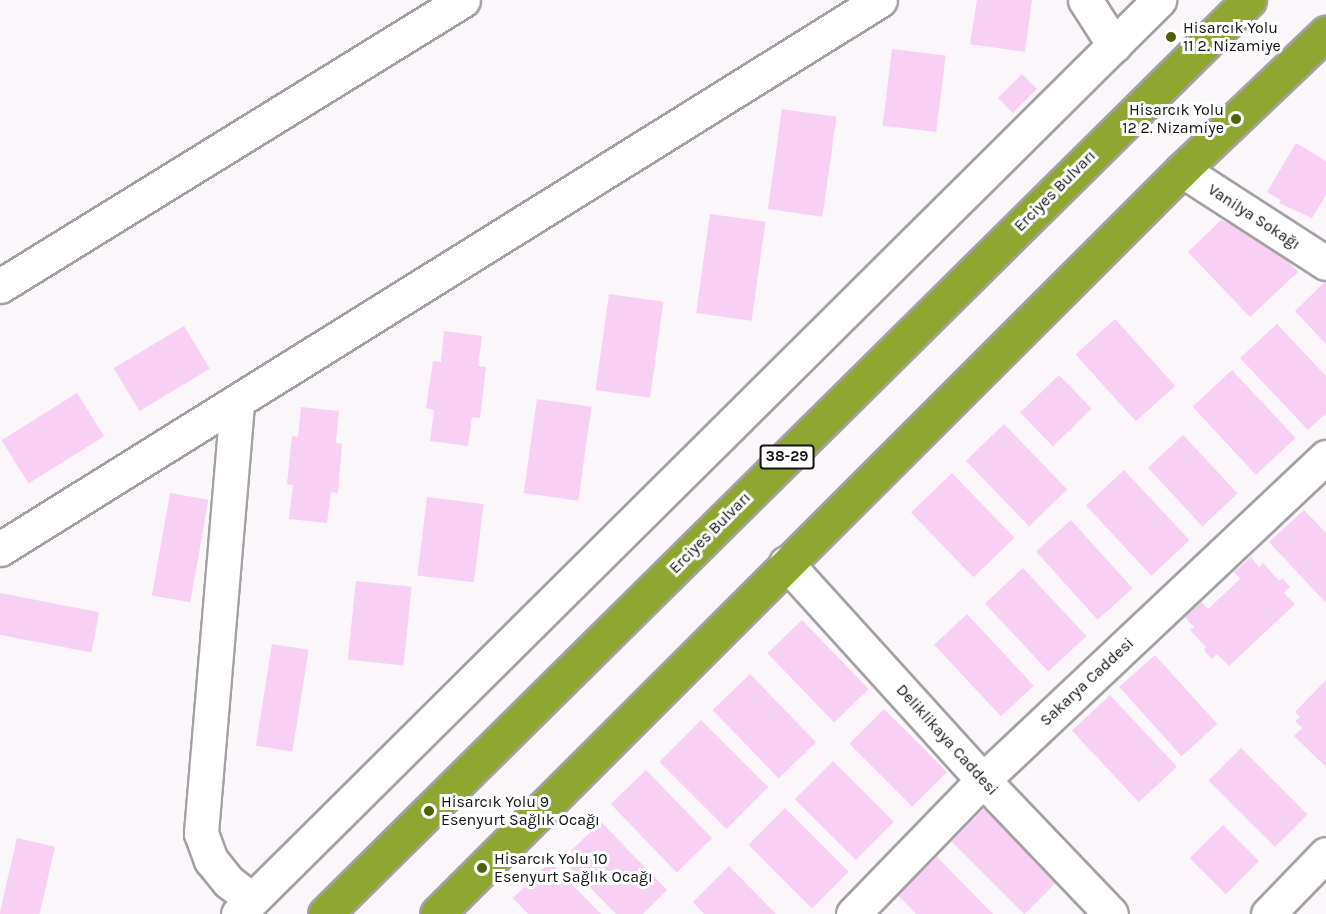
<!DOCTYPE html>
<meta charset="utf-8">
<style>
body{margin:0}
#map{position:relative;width:1326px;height:914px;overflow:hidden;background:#faf6f9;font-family:Karla,sans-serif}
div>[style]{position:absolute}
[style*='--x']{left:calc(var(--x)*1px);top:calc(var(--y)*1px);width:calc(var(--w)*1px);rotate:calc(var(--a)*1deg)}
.building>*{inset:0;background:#f8d0f4;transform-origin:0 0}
.roads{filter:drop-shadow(2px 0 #a4a1a4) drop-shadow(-2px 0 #a4a1a4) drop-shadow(0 2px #a4a1a4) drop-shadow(0 -2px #a4a1a4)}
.minor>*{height:33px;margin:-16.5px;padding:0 16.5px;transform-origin:16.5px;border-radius:16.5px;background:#fff}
.highway>*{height:33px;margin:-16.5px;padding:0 16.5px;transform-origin:16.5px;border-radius:16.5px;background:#8fa731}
.dots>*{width:16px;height:16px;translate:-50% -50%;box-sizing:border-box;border:3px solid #fff;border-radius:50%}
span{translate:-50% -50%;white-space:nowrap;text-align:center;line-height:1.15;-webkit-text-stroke:6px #fff;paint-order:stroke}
.shield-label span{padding:2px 4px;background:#fff;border:2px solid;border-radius:4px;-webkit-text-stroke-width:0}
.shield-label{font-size:15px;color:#141314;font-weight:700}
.poi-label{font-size:16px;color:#141314}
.left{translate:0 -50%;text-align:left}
.right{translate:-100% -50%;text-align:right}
.street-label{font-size:16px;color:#141314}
</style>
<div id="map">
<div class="building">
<i style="clip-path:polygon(977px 0,1032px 0,1025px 52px,970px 44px)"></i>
<i style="left:892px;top:49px;width:54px;height:77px;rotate:7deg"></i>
<i style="left:1022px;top:74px;width:21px;height:34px;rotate:45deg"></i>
<i style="left:782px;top:109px;width:55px;height:101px;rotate:8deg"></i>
<i style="clip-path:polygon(1296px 143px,1326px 161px,1326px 195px,1312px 218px,1279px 203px,1281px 200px,1267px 192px)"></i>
<i style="left:710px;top:214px;width:56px;height:100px;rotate:8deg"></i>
<i style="clip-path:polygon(1221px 220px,1267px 240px,1298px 272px,1250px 317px,1188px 252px)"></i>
<i style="clip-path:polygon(1326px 281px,1326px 344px,1295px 311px)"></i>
<i style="left:609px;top:294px;width:55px;height:97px;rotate:8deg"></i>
<i style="left:1115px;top:319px;width:90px;height:53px;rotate:48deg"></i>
<i style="clip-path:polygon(1277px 324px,1326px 376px,1326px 413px,1308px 430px,1240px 358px)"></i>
<i style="left:184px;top:326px;width:50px;height:82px;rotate:59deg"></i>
<i style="clip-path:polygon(444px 331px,482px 336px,478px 366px,486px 367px,480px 418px,472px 417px,468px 446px,430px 441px,434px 410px,426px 408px,433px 361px,441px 362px)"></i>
<i style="left:1232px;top:370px;width:93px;height:54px;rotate:47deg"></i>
<i style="left:1059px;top:375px;width:47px;height:54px;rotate:46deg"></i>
<i style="left:77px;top:393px;width:51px;height:89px;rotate:58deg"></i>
<i style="left:537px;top:399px;width:55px;height:95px;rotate:8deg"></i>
<i style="clip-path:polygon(301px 407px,339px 411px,336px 443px,342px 444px,338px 493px,331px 492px,327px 523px,289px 519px,293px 485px,287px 484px,292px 436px,298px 437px)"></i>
<i style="left:1004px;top:424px;width:91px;height:53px;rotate:46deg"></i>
<i style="left:1183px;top:435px;width:80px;height:48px;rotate:47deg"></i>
<i style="left:1124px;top:470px;width:96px;height:52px;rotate:47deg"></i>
<i style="left:952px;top:473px;width:90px;height:57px;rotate:46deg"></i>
<i style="left:170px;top:493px;width:39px;height:104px;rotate:10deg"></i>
<i style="left:427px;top:497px;width:57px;height:79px;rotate:7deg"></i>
<i style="clip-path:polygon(1304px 510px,1326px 533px,1326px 603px,1269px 542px)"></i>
<i style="left:1071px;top:520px;width:92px;height:47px;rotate:48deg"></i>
<i style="clip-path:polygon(1251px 557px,1259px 567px,1263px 563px,1279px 581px,1282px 578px,1290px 587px,1284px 593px,1295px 604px,1229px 666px,1217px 654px,1212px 659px,1204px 650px,1206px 647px,1190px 630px,1194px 627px,1185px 617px,1202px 602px,1208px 609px,1240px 579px,1234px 572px)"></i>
<i style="left:1023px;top:568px;width:93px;height:52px;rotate:47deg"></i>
<i style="left:356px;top:581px;width:56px;height:79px;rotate:6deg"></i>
<i style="left:0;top:593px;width:101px;height:41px;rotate:11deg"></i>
<i style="left:967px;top:614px;width:98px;height:45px;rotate:47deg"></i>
<i style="left:802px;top:620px;width:96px;height:48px;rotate:46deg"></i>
<i style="left:272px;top:644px;width:37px;height:103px;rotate:9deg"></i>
<i style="left:1155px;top:655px;width:93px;height:48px;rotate:48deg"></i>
<i style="left:750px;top:674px;width:95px;height:52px;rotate:46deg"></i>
<i style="clip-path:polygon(1326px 680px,1326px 767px,1294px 736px,1302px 728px,1295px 721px,1300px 717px,1295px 712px)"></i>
<i style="left:1110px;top:695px;width:98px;height:52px;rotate:47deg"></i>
<i style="left:884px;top:709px;width:89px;height:49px;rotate:45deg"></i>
<i style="left:701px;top:720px;width:95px;height:59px;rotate:45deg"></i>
<i style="left:1241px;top:748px;width:94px;height:46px;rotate:45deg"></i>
<i style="left:833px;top:761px;width:86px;height:54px;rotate:45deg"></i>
<i style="left:646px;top:770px;width:95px;height:49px;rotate:46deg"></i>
<i style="left:785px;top:808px;width:90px;height:52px;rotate:45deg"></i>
<i style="left:984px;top:809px;width:103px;height:46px;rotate:45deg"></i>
<i style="clip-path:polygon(601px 822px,667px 890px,643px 914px,616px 914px,562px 859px)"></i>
<i style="left:1223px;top:825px;width:51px;height:47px;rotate:45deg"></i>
<i style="left:17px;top:838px;width:39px;height:78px;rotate:13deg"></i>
<i style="clip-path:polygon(937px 857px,993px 914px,916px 914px,898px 895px)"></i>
<i style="clip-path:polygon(550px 862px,601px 914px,528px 914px,513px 898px)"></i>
<i style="clip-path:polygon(729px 866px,776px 914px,704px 914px,693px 902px)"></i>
</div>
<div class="roads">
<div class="minor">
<i style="--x:1085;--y:0;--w:54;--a:57.2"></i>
<i style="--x:1182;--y:170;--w:171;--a:32.9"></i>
<i style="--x:0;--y:286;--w:544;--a:-31.7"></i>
<i style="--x:237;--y:404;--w:431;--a:94.8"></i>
<i style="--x:201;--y:833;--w:29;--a:70"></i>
<i style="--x:211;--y:860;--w:28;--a:51"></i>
<i style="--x:229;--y:882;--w:29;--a:38"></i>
<i style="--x:0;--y:549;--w:1037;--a:-31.96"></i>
<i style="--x:786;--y:563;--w:293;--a:47.8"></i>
<i style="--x:983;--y:780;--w:185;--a:46.3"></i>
<i style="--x:238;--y:914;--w:1298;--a:-44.78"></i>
<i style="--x:853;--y:914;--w:187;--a:-45.9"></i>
<i style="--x:983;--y:780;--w:471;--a:-43.3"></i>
<i style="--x:1268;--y:914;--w:83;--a:-46"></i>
</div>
<div class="highway">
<i style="--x:325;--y:914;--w:1300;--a:-44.69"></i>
<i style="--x:437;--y:914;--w:1053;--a:-44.96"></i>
<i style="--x:1182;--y:170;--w:199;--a:-43.6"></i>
</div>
</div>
<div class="dots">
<i style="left:1171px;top:37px;background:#516106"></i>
<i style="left:1236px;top:119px;background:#516106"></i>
<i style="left:429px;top:811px;background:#516106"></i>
<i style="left:482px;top:868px;background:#516106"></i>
</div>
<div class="shield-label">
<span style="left:787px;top:457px">38-29</span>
</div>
<div class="poi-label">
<span class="left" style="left:1183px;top:37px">Hisarcık Yolu<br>11 2. Nizamiye</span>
<span class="right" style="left:1224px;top:119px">Hisarcık Yolu<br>12 2. Nizamiye</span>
<span class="left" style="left:441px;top:811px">Hisarcık Yolu 9<br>Esenyurt Sağlık Ocağı</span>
<span class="left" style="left:494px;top:868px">Hisarcık Yolu 10<br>Esenyurt Sağlık Ocağı</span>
</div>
<div class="street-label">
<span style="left:1055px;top:191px;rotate:-45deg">Erciyes Bulvarı</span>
<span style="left:1254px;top:217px;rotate:33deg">Vanilya Sokağı</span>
<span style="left:710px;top:533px;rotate:-45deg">Erciyes Bulvarı</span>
<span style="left:1087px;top:682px;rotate:-43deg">Sakarya Caddesi</span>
<span style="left:947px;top:740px;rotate:48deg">Deliklikaya Caddesi</span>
</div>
</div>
